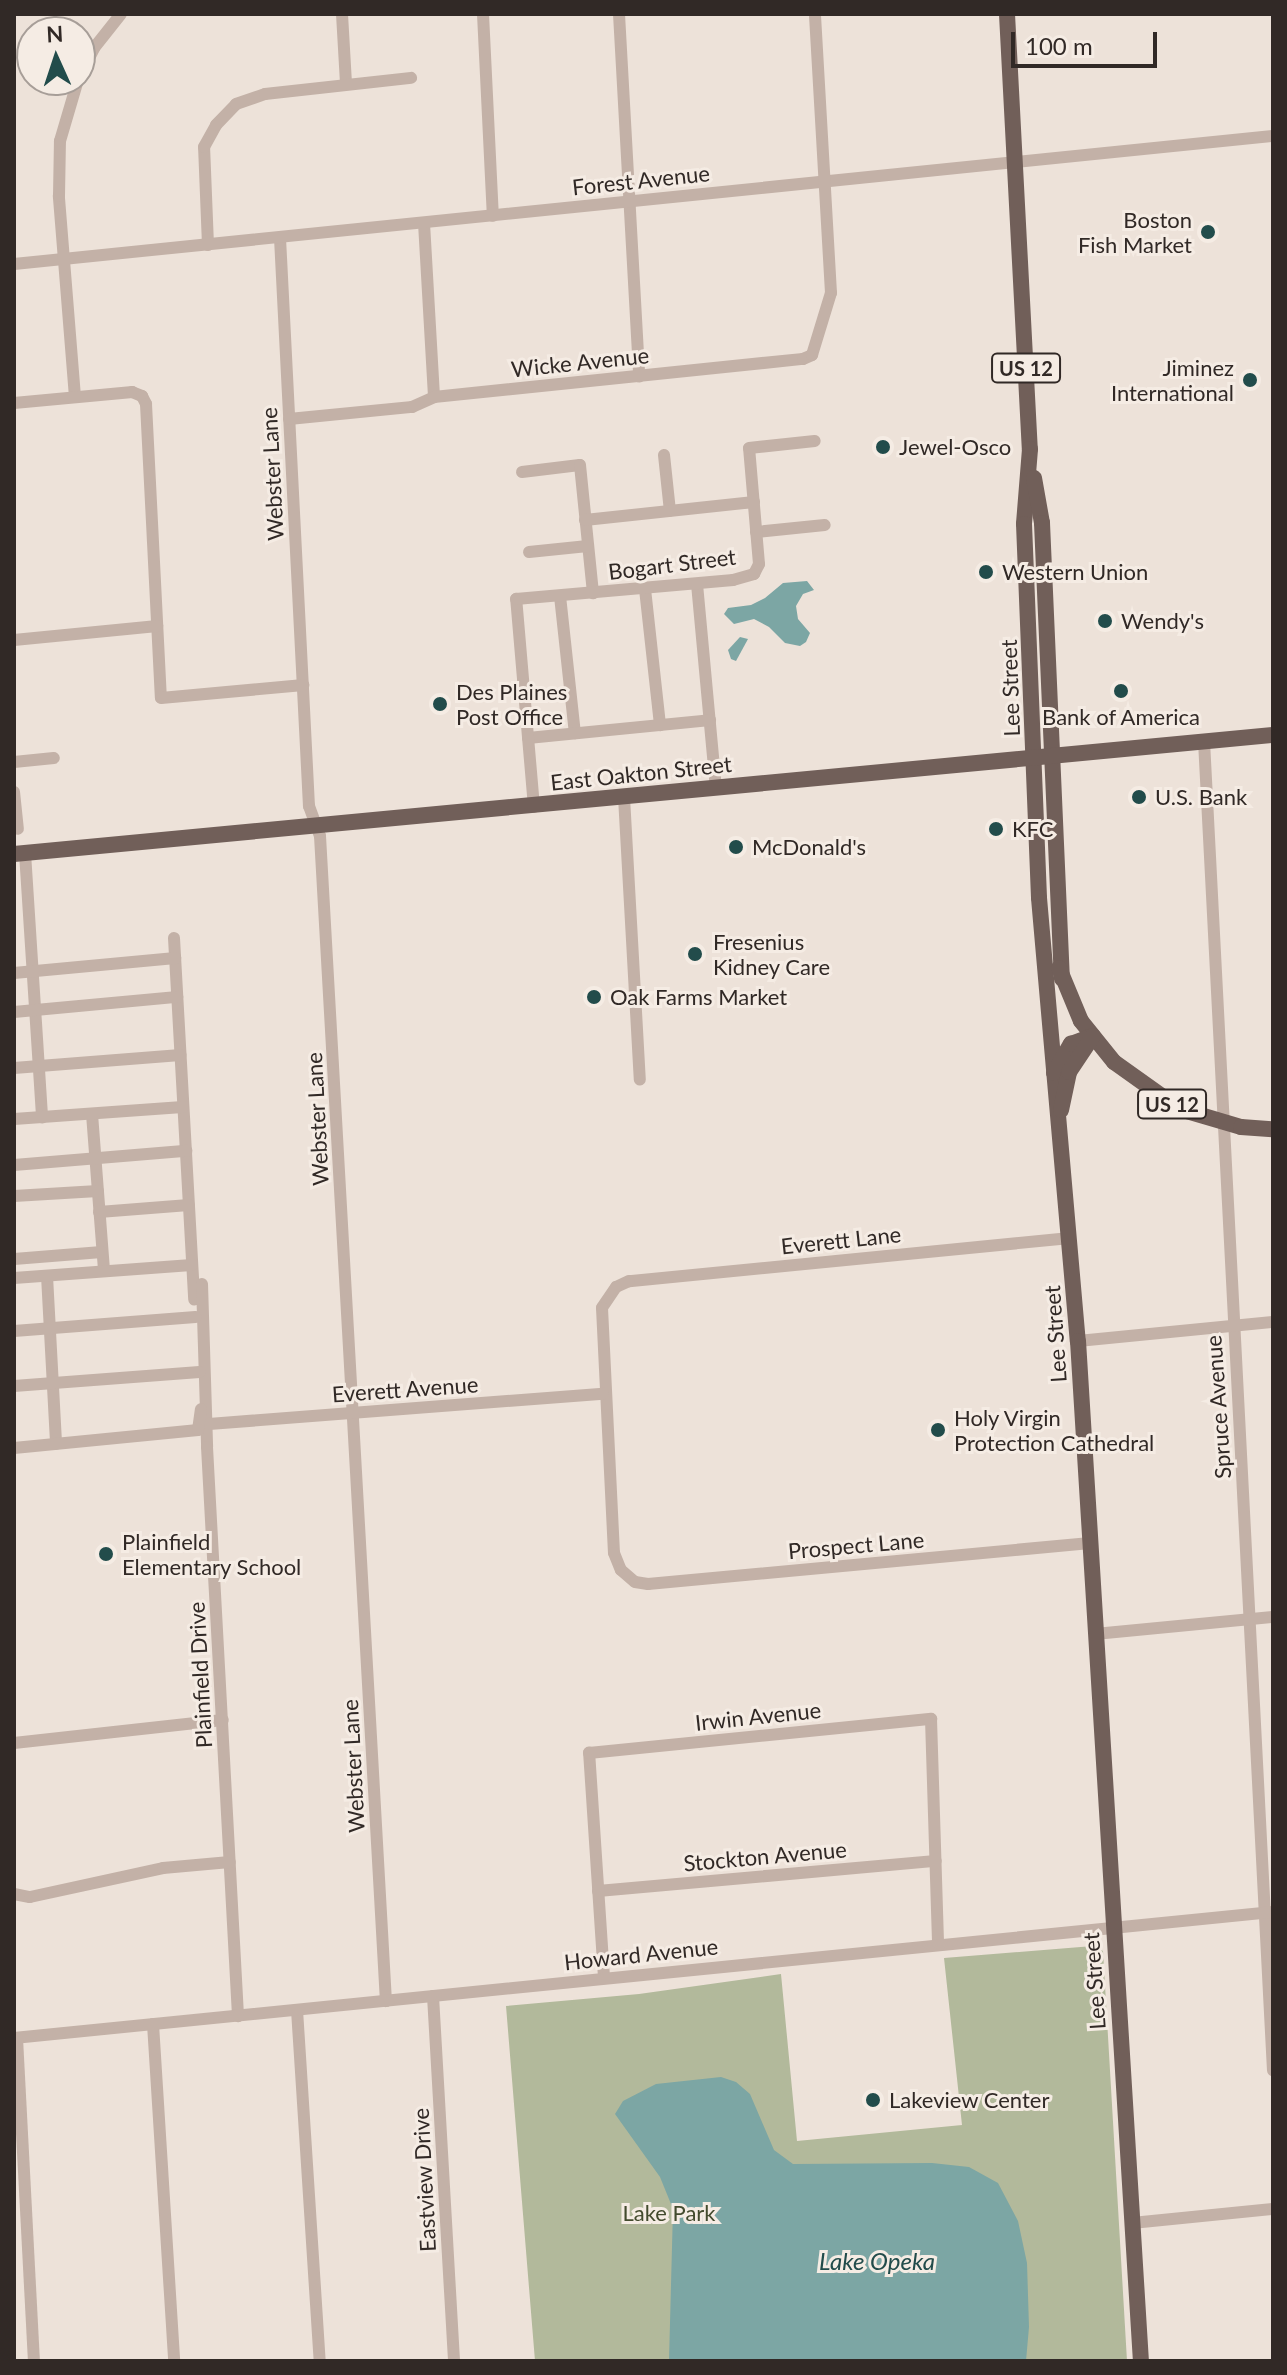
<!DOCTYPE html>
<style>
body{margin:0}
#map{position:relative;width:1287px;height:2375px;overflow:hidden;background:#ede2d9;font-family:Lato,sans-serif}
div>[style]{position:absolute}
[style*='--x']{left:calc(var(--x)*1px);top:calc(var(--y)*1px);width:calc(var(--w)*1px);rotate:calc(var(--a)*1deg)}
.green>*{inset:0;background:#b2b99b}
.water>*{inset:0;background:#7ca6a4}
.minor>*{height:12px;margin:-6px;padding:0 6px;transform-origin:6px;border-radius:6px;background:#c3b1a7}
.major>*{height:16px;margin:-8px;padding:0 8px;transform-origin:8px;border-radius:8px;background:#715f59}
.dots>*{width:22px;height:22px;translate:-50% -50%;box-sizing:border-box;border:4px solid #f5ece4;border-radius:50%}
span{translate:-50% -50%;white-space:nowrap;text-align:center;line-height:1.15;-webkit-text-stroke:6px #f5ece4;paint-order:stroke}
.shield-label span{padding:2px 6px;background:#f5ece4;border:2px solid;border-radius:6px;-webkit-text-stroke-width:0}
.shield-label{font-size:20px;color:#312926;font-weight:700}
.street-label{font-size:22px;color:#312926}
.poi-label{font-size:22px;color:#312926}
.right{translate:-100% -50%;text-align:right}
.left{translate:0 -50%;text-align:left}
.park-label{font-size:22px;color:#434b2e}
.water-label{font-size:24px;color:#224c4b;font-style:italic}
.frame{position:absolute;inset:0;border:16px solid #312926;pointer-events:none}
.north{position:absolute;left:16px;top:16px;width:80px;height:80px;box-sizing:border-box;background:#f5ece4;border:2px solid #a79e98;border-radius:50%;rotate:357deg;font-size:22px;font-weight:700;line-height:32px;text-align:center;color:#312926}
.north::after{content:'';display:block;margin:auto;width:28px;height:36px;background:#224c4b;clip-path:polygon(50% 0,100% 100%,50% 72%,0 100%)}
.scale{position:absolute;left:1011px;top:32px;width:146px;height:36px;box-sizing:border-box;border:4px solid #312926;border-top:0;padding-left:10px;font-size:24px;line-height:28px;white-space:nowrap;color:#312926;-webkit-text-stroke:6px #f5ece4;paint-order:stroke}
</style>
<div id="map">
<div class="green">
<i style="clip-path:polygon(1093px 1946px,1103px 1951px,1127px 2361px,535px 2361px,506px 2006px,639px 1994px,781px 1974px,797px 2141px,962px 2125px,944px 1958px)"></i>
</div>
<div class="water">
<i style="clip-path:polygon(807px 581px,814px 590px,803px 594px,796px 606px,798px 619px,810px 633px,806px 642px,800px 646px,785px 643px,769px 627px,754px 619px,734px 624px,724px 614px,728px 608px,751px 605px,765px 598px,783px 583px)"></i>
<i style="clip-path:polygon(740px 637px,748px 639px,736px 661px,731px 659px,728px 650px)"></i>
<i style="clip-path:polygon(721px 2077px,736px 2082px,750px 2094px,774px 2150px,793px 2164px,932px 2163px,969px 2167px,998px 2183px,1018px 2221px,1027px 2263px,1029px 2327px,1026px 2361px,669px 2361px,673px 2209px,660px 2177px,615px 2114px,623px 2101px,656px 2084px)"></i>
</div>
<div class="minor">
<i style="--x:342;--y:14;--w:70;--a:86.7"></i>
<i style="--x:483;--y:14;--w:202;--a:87.2"></i>
<i style="--x:619;--y:14;--w:363;--a:86.8"></i>
<i style="--x:80;--y:76;--w:31;--a:-63"></i>
<i style="--x:94;--y:48;--w:43;--a:-51.5"></i>
<i style="--x:424;--y:223;--w:174;--a:86.7"></i>
<i style="--x:280;--y:238;--w:569;--a:87.08"></i>
<i style="--x:309;--y:806;--w:32;--a:70"></i>
<i style="--x:320;--y:836;--w:1167;--a:86.76"></i>
<i style="--x:208;--y:245;--w:98;--a:-92.3"></i>
<i style="--x:204;--y:147;--w:25;--a:-61"></i>
<i style="--x:216;--y:125;--w:29;--a:-46"></i>
<i style="--x:236;--y:104;--w:31;--a:-19"></i>
<i style="--x:265;--y:94;--w:147;--a:-6.3"></i>
<i style="--x:14;--y:264;--w:1265;--a:-5.81"></i>
<i style="--x:75;--y:397;--w:202;--a:-94.6"></i>
<i style="--x:59;--y:196;--w:55;--a:-89"></i>
<i style="--x:60;--y:141;--w:64;--a:-73.6"></i>
<i style="--x:14;--y:403;--w:119;--a:-5.3"></i>
<i style="--x:132;--y:392;--w:11;--a:22"></i>
<i style="--x:142;--y:396;--w:9;--a:63"></i>
<i style="--x:146;--y:404;--w:294;--a:87.1"></i>
<i style="--x:161;--y:698;--w:143;--a:-5.2"></i>
<i style="--x:289;--y:419;--w:124;--a:-5.6"></i>
<i style="--x:412;--y:407;--w:24;--a:-24"></i>
<i style="--x:434;--y:397;--w:371;--a:-5.9"></i>
<i style="--x:803;--y:359;--w:10;--a:-24"></i>
<i style="--x:812;--y:355;--w:65;--a:-73"></i>
<i style="--x:831;--y:293;--w:279;--a:-93.3"></i>
<i style="--x:664;--y:455;--w:56;--a:83.9"></i>
<i style="--x:522;--y:472;--w:58;--a:-6.9"></i>
<i style="--x:580;--y:465;--w:129;--a:84.2"></i>
<i style="--x:585;--y:520;--w:170;--a:-6.1"></i>
<i style="--x:756;--y:532;--w:69;--a:-5.8"></i>
<i style="--x:529;--y:552;--w:59;--a:-5.8"></i>
<i style="--x:697;--y:584;--w:205;--a:84.7"></i>
<i style="--x:645;--y:589;--w:137;--a:83.7"></i>
<i style="--x:560;--y:596;--w:138;--a:83.8"></i>
<i style="--x:14;--y:640;--w:144;--a:-5.6"></i>
<i style="--x:528;--y:738;--w:183;--a:-5.6"></i>
<i style="--x:1204;--y:741;--w:1331;--a:87.03"></i>
<i style="--x:14;--y:762;--w:40;--a:-5.7"></i>
<i style="--x:14;--y:792;--w:37;--a:84"></i>
<i style="--x:624;--y:797;--w:283;--a:86.8"></i>
<i style="--x:534;--y:807;--w:209;--a:-94.9"></i>
<i style="--x:516;--y:599;--w:218;--a:-5"></i>
<i style="--x:733;--y:580;--w:22;--a:-16"></i>
<i style="--x:754;--y:574;--w:11;--a:-63"></i>
<i style="--x:759;--y:564;--w:116;--a:-94.9"></i>
<i style="--x:749;--y:448;--w:66;--a:-6.1"></i>
<i style="--x:25;--y:853;--w:265;--a:86.3"></i>
<i style="--x:174;--y:938;--w:362;--a:86.8"></i>
<i style="--x:14;--y:973;--w:162;--a:-5.3"></i>
<i style="--x:14;--y:1012;--w:164;--a:-5.3"></i>
<i style="--x:14;--y:1068;--w:167;--a:-4.5"></i>
<i style="--x:92;--y:1114;--w:157;--a:85.6"></i>
<i style="--x:14;--y:1119;--w:169;--a:-4.1"></i>
<i style="--x:14;--y:1165;--w:173;--a:-4.7"></i>
<i style="--x:14;--y:1196;--w:84;--a:-3.4"></i>
<i style="--x:99;--y:1212;--w:90;--a:-4.4"></i>
<i style="--x:1070;--y:1238;--w:443;--a:174.4"></i>
<i style="--x:629;--y:1281;--w:14;--a:155"></i>
<i style="--x:616;--y:1287;--w:25;--a:124"></i>
<i style="--x:602;--y:1308;--w:245;--a:87.2"></i>
<i style="--x:614;--y:1553;--w:18;--a:68"></i>
<i style="--x:621;--y:1570;--w:18;--a:41"></i>
<i style="--x:635;--y:1582;--w:13;--a:9"></i>
<i style="--x:648;--y:1584;--w:444;--a:-5.3"></i>
<i style="--x:14;--y:1259;--w:88;--a:-4.5"></i>
<i style="--x:47;--y:1276;--w:168;--a:86.9"></i>
<i style="--x:14;--y:1278;--w:178;--a:-4.2"></i>
<i style="--x:202;--y:1284;--w:163;--a:88.2"></i>
<i style="--x:207;--y:1447;--w:570;--a:86.88"></i>
<i style="--x:14;--y:1331;--w:182;--a:-4.4"></i>
<i style="--x:1078;--y:1341;--w:196;--a:-5.6"></i>
<i style="--x:14;--y:1386;--w:186;--a:-4.3"></i>
<i style="--x:209;--y:1424;--w:395;--a:-4.4"></i>
<i style="--x:14;--y:1448;--w:185;--a:-5.6"></i>
<i style="--x:198;--y:1430;--w:21;--a:-82"></i>
<i style="--x:1095;--y:1634;--w:179;--a:-5.5"></i>
<i style="--x:14;--y:1743;--w:210;--a:-6.3"></i>
<i style="--x:598;--y:1891;--w:339;--a:-5.1"></i>
<i style="--x:14;--y:1894;--w:16;--a:11"></i>
<i style="--x:30;--y:1897;--w:136;--a:-12.3"></i>
<i style="--x:163;--y:1868;--w:67;--a:-5.1"></i>
<i style="--x:604;--y:1977;--w:225;--a:-93.8"></i>
<i style="--x:589;--y:1753;--w:344;--a:-5.7"></i>
<i style="--x:931;--y:1719;--w:226;--a:88.2"></i>
<i style="--x:433;--y:1996;--w:366;--a:86.7"></i>
<i style="--x:297;--y:2010;--w:352;--a:86.3"></i>
<i style="--x:153;--y:2024;--w:338;--a:86.4"></i>
<i style="--x:14;--y:2038;--w:1265;--a:-5.72"></i>
<i style="--x:17;--y:2038;--w:323;--a:87"></i>
<i style="--x:1132;--y:2223;--w:142;--a:-5.7"></i>
</div>
<div class="major">
<i style="--x:1007;--y:14;--w:436;--a:87"></i>
<i style="--x:1030;--y:449;--w:75;--a:94.6"></i>
<i style="--x:1024;--y:524;--w:374;--a:87.7"></i>
<i style="--x:1039;--y:898;--w:445;--a:85"></i>
<i style="--x:1078;--y:1341;--w:1022;--a:86.47"></i>
<i style="--x:1034;--y:478;--w:46;--a:79.9"></i>
<i style="--x:1042;--y:523;--w:456;--a:87.5"></i>
<i style="--x:14;--y:854;--w:1265;--a:-5.4"></i>
<i style="--x:1059;--y:968;--w:57;--a:67.5"></i>
<i style="--x:1081;--y:1021;--w:53;--a:51.2"></i>
<i style="--x:1114;--y:1062;--w:81;--a:35.5"></i>
<i style="--x:1180;--y:1109;--w:64;--a:16.4"></i>
<i style="--x:1241;--y:1127;--w:32;--a:4"></i>
<i style="--x:1054;--y:1073;--w:34;--a:-60"></i>
<i style="--x:1071;--y:1044;--w:23;--a:-20"></i>
<i style="--x:1061;--y:1110;--w:39;--a:-78"></i>
<i style="--x:1069;--y:1072;--w:43;--a:-56.3"></i>
</div>
<div class="dots">
<i style="left:1208px;top:232px;background:#224c4b"></i>
<i style="left:1250px;top:380px;background:#224c4b"></i>
<i style="left:883px;top:447px;background:#224c4b"></i>
<i style="left:986px;top:572px;background:#224c4b"></i>
<i style="left:1105px;top:621px;background:#224c4b"></i>
<i style="left:1121px;top:691px;background:#224c4b"></i>
<i style="left:440px;top:704px;background:#224c4b"></i>
<i style="left:1139px;top:797px;background:#224c4b"></i>
<i style="left:996px;top:829px;background:#224c4b"></i>
<i style="left:736px;top:847px;background:#224c4b"></i>
<i style="left:695px;top:954px;background:#224c4b"></i>
<i style="left:594px;top:997px;background:#224c4b"></i>
<i style="left:938px;top:1430px;background:#224c4b"></i>
<i style="left:106px;top:1554px;background:#224c4b"></i>
<i style="left:873px;top:2100px;background:#224c4b"></i>
</div>
<div class="shield-label">
<span style="left:1026px;top:368px">US 12</span>
<span style="left:1172px;top:1104px">US 12</span>
</div>
<div class="street-label">
<span style="left:641px;top:180px;rotate:-6deg">Forest Avenue</span>
<span style="left:580px;top:362px;rotate:-6deg">Wicke Avenue</span>
<span style="left:272px;top:474px;rotate:-93deg">Webster Lane</span>
<span style="left:672px;top:564px;rotate:-7deg">Bogart Street</span>
<span style="left:1010px;top:688px;rotate:-92deg">Lee Street</span>
<span style="left:641px;top:773px;rotate:-6deg">East Oakton Street</span>
<span style="left:317px;top:1119px;rotate:-93deg">Webster Lane</span>
<span style="left:841px;top:1240px;rotate:-6deg">Everett Lane</span>
<span style="left:1055px;top:1334px;rotate:-94deg">Lee Street</span>
<span style="left:405px;top:1389px;rotate:-4deg">Everett Avenue</span>
<span style="left:1218px;top:1407px;rotate:-94deg">Spruce Avenue</span>
<span style="left:856px;top:1545px;rotate:-5deg">Prospect Lane</span>
<span style="left:200px;top:1675px;rotate:-93deg">Plainfield Drive</span>
<span style="left:758px;top:1716px;rotate:-6deg">Irwin Avenue</span>
<span style="left:353px;top:1766px;rotate:-93deg">Webster Lane</span>
<span style="left:765px;top:1856px;rotate:-5deg">Stockton Avenue</span>
<span style="left:641px;top:1954px;rotate:-6deg">Howard Avenue</span>
<span style="left:1094px;top:1981px;rotate:-94deg">Lee Street</span>
<span style="left:424px;top:2180px;rotate:-93deg">Eastview Drive</span>
</div>
<div class="poi-label">
<span class="right" style="left:1192px;top:232px">Boston<br>Fish Market</span>
<span class="right" style="left:1234px;top:380px">Jiminez<br>International</span>
<span class="left" style="left:899px;top:447px">Jewel-Osco</span>
<span class="left" style="left:1002px;top:572px">Western Union</span>
<span class="left" style="left:1121px;top:621px">Wendy's</span>
<span class="left" style="left:456px;top:704px">Des Plaines<br>Post Office</span>
<span style="left:1121px;top:717px">Bank of America</span>
<span class="left" style="left:1155px;top:797px">U.S. Bank</span>
<span class="left" style="left:1012px;top:829px">KFC</span>
<span class="left" style="left:752px;top:847px">McDonald's</span>
<span class="left" style="left:713px;top:954px">Fresenius<br>Kidney Care</span>
<span class="left" style="left:610px;top:997px">Oak Farms Market</span>
<span class="left" style="left:954px;top:1430px">Holy Virgin<br>Protection Cathedral</span>
<span class="left" style="left:122px;top:1554px">Plainfield<br>Elementary School</span>
<span class="left" style="left:889px;top:2100px">Lakeview Center</span>
</div>
<div class="park-label">
<span style="left:669px;top:2213px">Lake Park</span>
</div>
<div class="water-label">
<span style="left:877px;top:2261px">Lake Opeka</span>
</div>
<div class="frame"></div>
<div class="north">N</div>
<div class="scale">100 m</div>
</div>
